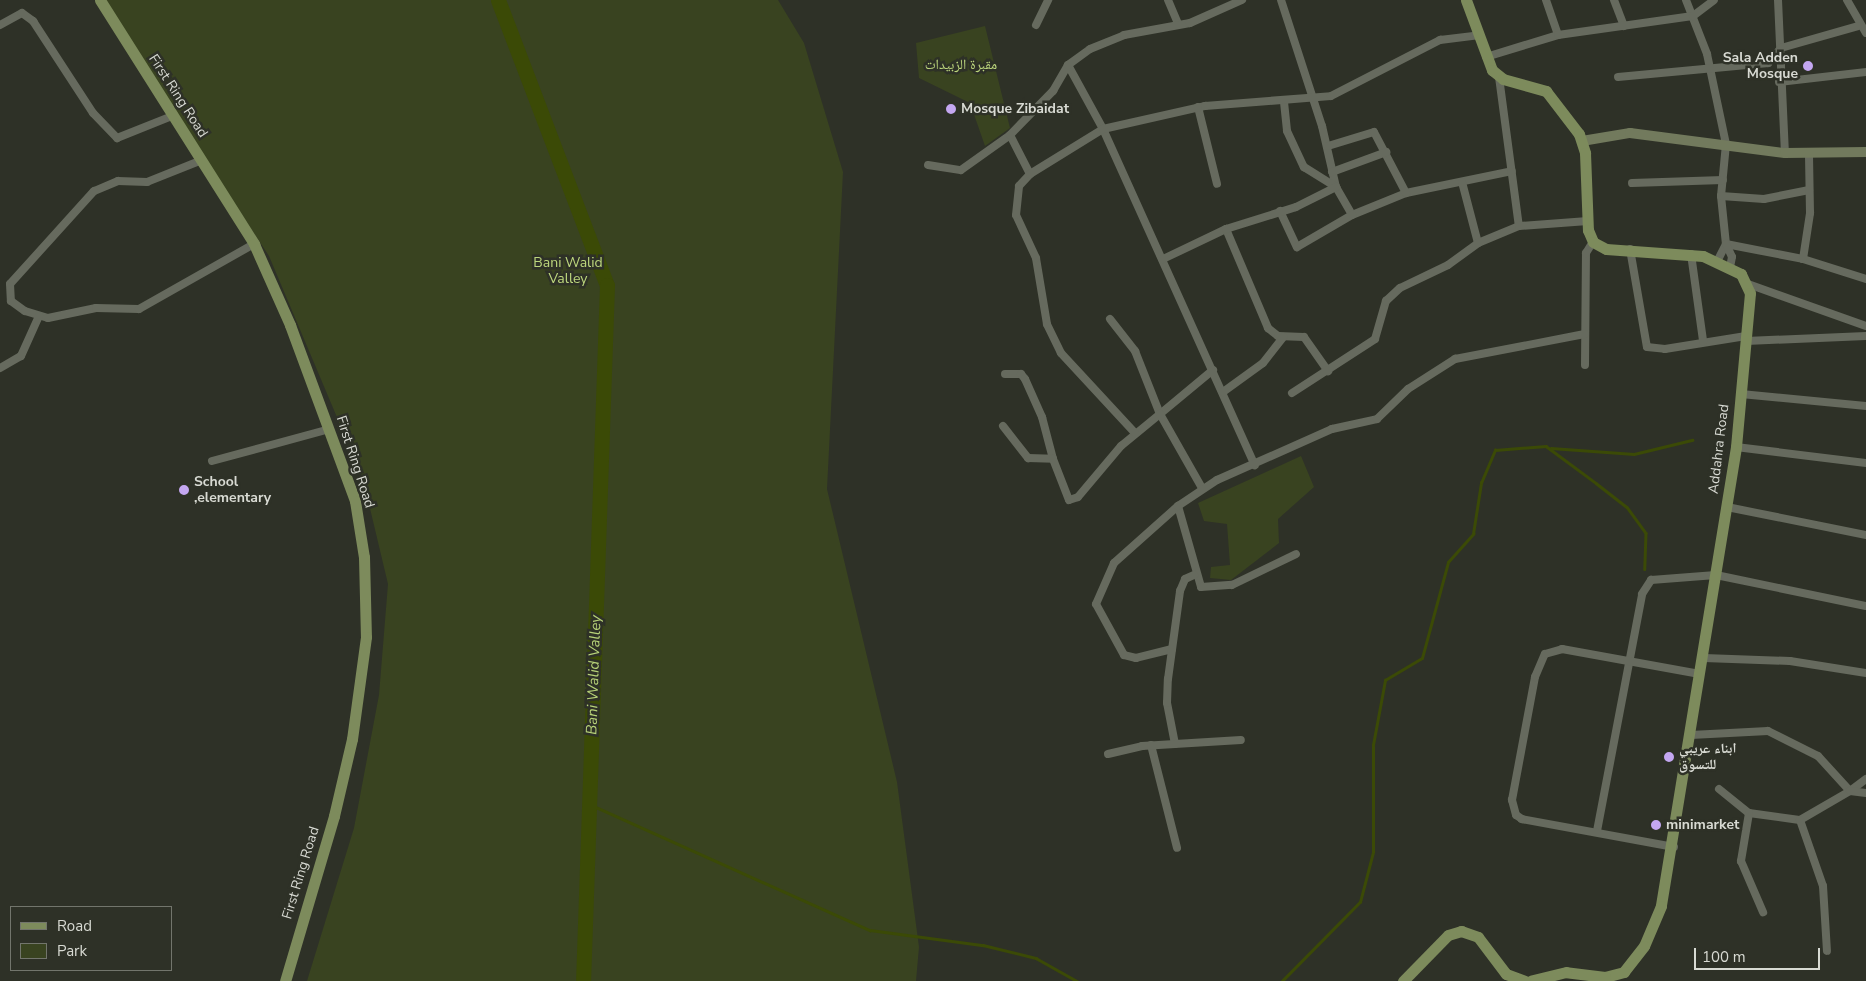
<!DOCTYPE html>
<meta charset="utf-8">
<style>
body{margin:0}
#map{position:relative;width:1866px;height:981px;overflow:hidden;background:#2e3127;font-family:"Nunito Sans","Noto Naskh Arabic",sans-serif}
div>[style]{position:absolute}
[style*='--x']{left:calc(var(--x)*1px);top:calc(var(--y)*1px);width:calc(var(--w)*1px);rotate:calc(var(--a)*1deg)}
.green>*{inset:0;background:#394320}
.stream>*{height:2.5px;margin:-1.25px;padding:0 1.25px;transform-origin:1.25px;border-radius:1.25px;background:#3b4a06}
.river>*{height:15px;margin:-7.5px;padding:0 7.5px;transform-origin:7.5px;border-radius:7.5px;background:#3b4a06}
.street>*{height:8px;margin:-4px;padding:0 4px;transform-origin:4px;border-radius:4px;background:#666a5e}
.secondary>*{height:10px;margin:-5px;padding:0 5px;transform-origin:5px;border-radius:5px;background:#727a5d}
.primary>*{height:11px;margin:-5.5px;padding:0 5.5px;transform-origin:5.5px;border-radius:5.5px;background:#7d8b5c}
.dots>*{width:14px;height:14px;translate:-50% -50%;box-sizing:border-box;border:2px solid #2e3127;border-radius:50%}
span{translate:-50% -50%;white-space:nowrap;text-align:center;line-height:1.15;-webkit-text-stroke:5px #2e3127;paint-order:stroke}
.poi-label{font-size:14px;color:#d8dad3;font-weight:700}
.right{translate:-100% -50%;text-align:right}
.left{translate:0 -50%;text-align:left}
.park-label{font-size:14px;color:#bdd77d}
.street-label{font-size:14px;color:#d8dad3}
.water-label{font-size:15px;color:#b7d278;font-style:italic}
.legend{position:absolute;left:10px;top:906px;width:162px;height:65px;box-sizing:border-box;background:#2e3127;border:1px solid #72756c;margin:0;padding:6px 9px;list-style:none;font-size:15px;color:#d8dad3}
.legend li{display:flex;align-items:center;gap:10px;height:25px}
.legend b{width:25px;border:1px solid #72756c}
.scale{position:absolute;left:1694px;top:948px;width:126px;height:22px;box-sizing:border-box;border:2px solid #d8dad3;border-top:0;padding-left:6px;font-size:15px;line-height:18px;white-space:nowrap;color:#d8dad3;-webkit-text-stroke:4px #2e3127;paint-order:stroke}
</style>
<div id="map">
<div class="green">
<i style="clip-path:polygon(100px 0,778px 0,804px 43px,843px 172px,827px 489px,897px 782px,919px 947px,916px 981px,307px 981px,354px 828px,379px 695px,388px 584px,363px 479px,269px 256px)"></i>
<i style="clip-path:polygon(985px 26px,1010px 128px,985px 146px,970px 103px,919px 78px,916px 43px)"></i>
<i style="clip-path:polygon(1301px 456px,1314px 487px,1278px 519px,1279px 543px,1231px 580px,1210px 578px,1211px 567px,1230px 565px,1227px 524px,1204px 521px,1198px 503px)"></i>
</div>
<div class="stream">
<i style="--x:1551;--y:448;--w:83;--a:4.1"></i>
<i style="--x:1634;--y:454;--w:60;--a:-13.6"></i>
<i style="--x:589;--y:804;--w:308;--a:24.2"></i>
<i style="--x:870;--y:930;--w:114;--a:7.6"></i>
<i style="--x:983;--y:945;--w:55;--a:13.8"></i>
<i style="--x:1036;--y:958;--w:47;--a:29.3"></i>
<i style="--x:1282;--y:981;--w:111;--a:-45.4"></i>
<i style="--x:1360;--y:902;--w:52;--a:-75.4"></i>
<i style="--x:1373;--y:852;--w:107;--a:-90"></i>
<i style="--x:1373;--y:745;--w:66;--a:-79.5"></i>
<i style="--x:1385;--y:680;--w:43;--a:-30.7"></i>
<i style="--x:1422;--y:658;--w:99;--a:-74.8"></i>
<i style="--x:1448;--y:562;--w:38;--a:-48"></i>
<i style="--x:1473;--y:534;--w:52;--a:-81.1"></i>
<i style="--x:1481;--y:483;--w:36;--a:-67"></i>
<i style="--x:1495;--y:450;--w:51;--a:-4.5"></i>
<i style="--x:1546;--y:446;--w:62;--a:36.5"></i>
<i style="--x:1596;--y:483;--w:39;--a:38"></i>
<i style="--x:1627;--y:507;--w:32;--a:54"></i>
<i style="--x:1646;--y:533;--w:36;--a:92"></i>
</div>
<div class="river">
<i style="--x:498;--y:0;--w:305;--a:69.1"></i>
<i style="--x:607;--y:285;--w:696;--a:91.97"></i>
</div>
<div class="street">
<i style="--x:1168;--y:0;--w:25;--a:67"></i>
<i style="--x:1281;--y:0;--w:133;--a:72"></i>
<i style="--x:1322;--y:126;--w:63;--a:77.1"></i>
<i style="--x:1336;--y:187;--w:32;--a:60"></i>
<i style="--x:1352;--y:215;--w:58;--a:-22.2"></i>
<i style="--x:1406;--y:193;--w:108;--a:-11.7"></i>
<i style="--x:1546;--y:0;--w:37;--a:71"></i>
<i style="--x:1614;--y:0;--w:28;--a:69"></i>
<i style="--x:1686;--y:0;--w:58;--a:68.7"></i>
<i style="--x:1707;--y:54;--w:92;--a:78.1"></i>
<i style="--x:1726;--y:144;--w:52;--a:95.5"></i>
<i style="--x:1721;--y:196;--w:48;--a:84.1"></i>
<i style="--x:1726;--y:244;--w:20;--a:117"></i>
<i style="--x:1778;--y:0;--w:153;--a:87.4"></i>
<i style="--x:1847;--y:0;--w:38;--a:60"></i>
<i style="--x:0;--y:25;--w:25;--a:-29"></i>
<i style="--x:22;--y:13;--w:14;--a:36"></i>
<i style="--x:33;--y:21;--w:110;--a:56.9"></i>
<i style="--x:93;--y:113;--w:35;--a:46"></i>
<i style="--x:117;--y:138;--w:59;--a:-21.8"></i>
<i style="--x:1036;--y:25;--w:28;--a:-64"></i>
<i style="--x:1486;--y:57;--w:75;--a:-17"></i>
<i style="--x:1558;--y:35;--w:136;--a:-8"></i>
<i style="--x:1693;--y:16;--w:26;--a:-37"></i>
<i style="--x:1068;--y:65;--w:73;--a:61.3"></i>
<i style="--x:1103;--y:129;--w:369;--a:65.7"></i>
<i style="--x:1499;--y:77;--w:150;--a:82.4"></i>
<i style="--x:1618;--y:77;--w:151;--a:-5.3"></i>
<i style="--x:1768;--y:63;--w:20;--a:-49"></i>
<i style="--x:1781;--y:48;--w:80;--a:-15.9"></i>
<i style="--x:1779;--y:82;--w:88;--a:-6.6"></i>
<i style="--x:1284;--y:102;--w:29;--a:84"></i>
<i style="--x:1287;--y:131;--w:40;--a:65"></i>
<i style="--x:1304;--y:167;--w:38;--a:32"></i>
<i style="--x:1198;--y:107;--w:79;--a:76.1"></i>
<i style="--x:1010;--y:135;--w:44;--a:62.9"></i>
<i style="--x:1328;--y:146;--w:48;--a:-16.9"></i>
<i style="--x:1374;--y:132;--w:69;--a:62.3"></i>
<i style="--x:202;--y:160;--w:59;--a:158.2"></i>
<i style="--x:147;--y:182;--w:29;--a:-178"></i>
<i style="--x:118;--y:181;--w:26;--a:157"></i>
<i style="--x:94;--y:191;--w:125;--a:132.1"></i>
<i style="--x:10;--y:284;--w:17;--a:87"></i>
<i style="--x:11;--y:301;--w:17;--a:36"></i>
<i style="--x:25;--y:311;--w:24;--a:17"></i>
<i style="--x:48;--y:318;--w:49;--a:-11.8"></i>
<i style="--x:96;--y:308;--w:43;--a:1.3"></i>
<i style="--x:139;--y:309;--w:132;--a:-29.5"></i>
<i style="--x:928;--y:165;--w:33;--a:9"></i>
<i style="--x:961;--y:170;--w:60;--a:-35.5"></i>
<i style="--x:1010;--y:135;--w:62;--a:-45.7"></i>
<i style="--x:1053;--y:91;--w:30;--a:-60"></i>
<i style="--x:1068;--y:65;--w:27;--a:-36"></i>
<i style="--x:1090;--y:49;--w:37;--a:-22"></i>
<i style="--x:1124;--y:35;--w:67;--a:-10.3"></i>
<i style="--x:1190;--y:23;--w:57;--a:-23.9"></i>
<i style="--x:1332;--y:172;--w:58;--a:-20.3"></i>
<i style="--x:1462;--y:182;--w:63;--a:75.3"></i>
<i style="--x:1632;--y:183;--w:91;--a:-1.9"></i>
<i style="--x:1721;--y:196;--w:43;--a:4"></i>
<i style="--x:1764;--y:199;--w:46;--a:-11.3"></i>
<i style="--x:1280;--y:211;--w:40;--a:65"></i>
<i style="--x:1297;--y:247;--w:64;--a:-30.2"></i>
<i style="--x:1226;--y:229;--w:108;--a:67"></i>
<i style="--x:1268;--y:328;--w:13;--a:39"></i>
<i style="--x:1278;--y:336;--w:26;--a:2"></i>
<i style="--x:1304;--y:337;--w:42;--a:54.8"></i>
<i style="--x:1726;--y:244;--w:78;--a:11"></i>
<i style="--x:1803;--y:259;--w:66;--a:17.6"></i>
<i style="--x:1726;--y:244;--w:14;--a:65"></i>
<i style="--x:1732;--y:257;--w:10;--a:101"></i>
<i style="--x:1630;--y:249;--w:99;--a:80.2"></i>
<i style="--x:1647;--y:347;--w:18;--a:6"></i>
<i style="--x:1665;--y:349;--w:82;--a:-9.1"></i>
<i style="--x:1691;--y:254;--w:88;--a:82.1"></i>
<i style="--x:1163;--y:259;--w:70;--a:-25.5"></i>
<i style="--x:1226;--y:229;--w:73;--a:-17.4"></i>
<i style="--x:1296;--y:207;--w:45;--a:-26.6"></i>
<i style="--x:1803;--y:259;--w:47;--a:-81.3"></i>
<i style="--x:1810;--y:213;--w:60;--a:-91"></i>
<i style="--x:1748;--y:284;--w:125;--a:19.6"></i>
<i style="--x:1110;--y:319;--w:41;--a:52"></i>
<i style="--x:1135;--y:351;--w:68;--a:68.4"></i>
<i style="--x:1746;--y:341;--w:120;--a:-2.4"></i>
<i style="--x:1585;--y:365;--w:112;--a:-89.5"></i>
<i style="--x:1586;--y:253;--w:13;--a:-58"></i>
<i style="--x:0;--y:368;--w:24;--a:-30"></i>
<i style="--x:21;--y:356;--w:44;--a:-65.8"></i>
<i style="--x:1005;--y:374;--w:16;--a:0"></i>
<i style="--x:1021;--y:374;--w:6;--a:51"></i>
<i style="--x:1025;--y:379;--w:42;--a:65.9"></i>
<i style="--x:1042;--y:417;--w:43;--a:75.3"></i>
<i style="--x:1223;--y:392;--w:49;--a:-35.9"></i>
<i style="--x:1263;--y:363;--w:33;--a:-52"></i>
<i style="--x:1292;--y:393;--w:99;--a:-33"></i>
<i style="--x:1375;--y:339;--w:40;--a:-74"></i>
<i style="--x:1386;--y:301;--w:19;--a:-43"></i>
<i style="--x:1400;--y:288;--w:53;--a:-25.6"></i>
<i style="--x:1448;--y:265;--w:37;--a:-36"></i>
<i style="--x:1478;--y:243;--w:44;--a:-22.5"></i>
<i style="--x:1519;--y:226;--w:69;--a:-4.1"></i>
<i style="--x:1741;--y:394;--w:126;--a:5.5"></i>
<i style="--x:1160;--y:414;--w:69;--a:-39.7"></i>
<i style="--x:1003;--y:426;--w:41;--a:52"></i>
<i style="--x:1028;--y:458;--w:25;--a:2"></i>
<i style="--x:1053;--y:459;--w:44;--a:68.7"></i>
<i style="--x:1069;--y:500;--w:9;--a:-18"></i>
<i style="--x:1078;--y:497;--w:67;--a:-49.9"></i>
<i style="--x:1121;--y:446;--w:50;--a:-39.4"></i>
<i style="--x:1160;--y:414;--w:85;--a:60.4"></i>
<i style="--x:1135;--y:433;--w:109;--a:-132.8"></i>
<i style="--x:1061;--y:353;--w:32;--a:-116"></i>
<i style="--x:1047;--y:324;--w:67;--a:-99.5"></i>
<i style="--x:1036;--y:258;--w:47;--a:-114.9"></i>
<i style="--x:1016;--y:215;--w:29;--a:-84"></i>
<i style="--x:1019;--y:186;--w:16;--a:-47"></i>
<i style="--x:1030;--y:174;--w:86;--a:-31.7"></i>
<i style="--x:1103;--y:129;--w:105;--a:-12.7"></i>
<i style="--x:1205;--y:106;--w:126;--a:-4.5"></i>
<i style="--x:1331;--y:96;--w:123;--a:-27.2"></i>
<i style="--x:1440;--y:40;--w:38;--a:-7"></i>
<i style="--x:1736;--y:447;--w:131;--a:7"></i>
<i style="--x:212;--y:461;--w:122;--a:-15.2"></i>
<i style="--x:1178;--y:506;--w:84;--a:74.1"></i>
<i style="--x:1201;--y:587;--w:31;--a:-4"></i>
<i style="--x:1232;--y:585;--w:71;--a:-25.8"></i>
<i style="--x:1727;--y:507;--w:142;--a:11.4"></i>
<i style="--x:1172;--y:649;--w:37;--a:166"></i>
<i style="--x:1136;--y:658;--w:12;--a:-166"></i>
<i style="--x:1124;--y:655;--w:58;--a:-118.8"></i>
<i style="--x:1096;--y:604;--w:45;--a:-66.3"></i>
<i style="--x:1114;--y:563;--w:86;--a:-41.7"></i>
<i style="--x:1178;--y:506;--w:47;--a:-33.7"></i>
<i style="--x:1217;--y:480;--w:126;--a:-23.9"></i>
<i style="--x:1332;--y:429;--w:46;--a:-12.5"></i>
<i style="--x:1377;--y:419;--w:43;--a:-44.1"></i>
<i style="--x:1408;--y:389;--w:56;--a:-32.6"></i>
<i style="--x:1455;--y:359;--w:132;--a:-10.9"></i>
<i style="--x:1704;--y:658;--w:86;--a:2"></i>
<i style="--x:1790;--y:661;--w:77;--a:9"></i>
<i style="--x:1691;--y:735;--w:77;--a:-3"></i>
<i style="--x:1768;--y:731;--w:56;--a:26.6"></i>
<i style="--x:1818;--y:756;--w:47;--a:47.6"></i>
<i style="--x:1850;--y:791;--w:20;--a:-37"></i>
<i style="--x:1175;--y:744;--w:42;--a:-101"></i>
<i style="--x:1167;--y:703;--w:24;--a:-88"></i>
<i style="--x:1168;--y:679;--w:89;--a:-82.2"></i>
<i style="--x:1180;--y:591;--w:13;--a:-67"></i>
<i style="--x:1185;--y:579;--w:10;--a:-24"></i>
<i style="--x:1151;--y:745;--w:106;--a:75.8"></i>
<i style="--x:1108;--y:754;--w:35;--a:-13"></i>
<i style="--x:1142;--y:746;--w:99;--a:-3.5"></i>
<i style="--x:1719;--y:789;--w:38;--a:39"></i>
<i style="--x:1749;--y:813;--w:51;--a:7.8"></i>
<i style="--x:1800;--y:820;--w:58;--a:-30.1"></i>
<i style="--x:1850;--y:791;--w:16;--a:7"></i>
<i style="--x:1749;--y:813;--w:49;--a:99.5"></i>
<i style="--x:1741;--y:861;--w:56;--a:66.7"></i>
<i style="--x:1800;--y:820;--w:70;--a:70.8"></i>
<i style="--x:1823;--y:886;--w:65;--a:86.5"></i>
<i style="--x:1597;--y:831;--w:241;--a:-79.2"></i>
<i style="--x:1642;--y:594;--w:17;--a:-57"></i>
<i style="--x:1651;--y:580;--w:65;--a:-4.4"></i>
<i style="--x:1716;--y:575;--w:153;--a:11.7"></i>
<i style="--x:1674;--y:847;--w:155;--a:-169.6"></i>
<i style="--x:1522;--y:819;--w:7;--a:-146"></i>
<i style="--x:1516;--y:815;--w:16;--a:-105"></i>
<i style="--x:1512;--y:800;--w:125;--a:-79.4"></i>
<i style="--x:1535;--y:677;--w:25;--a:-67"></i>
<i style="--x:1545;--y:654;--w:18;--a:-16"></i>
<i style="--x:1562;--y:649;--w:140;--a:10.3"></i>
</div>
<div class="secondary">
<i style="--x:1582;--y:141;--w:49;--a:-9.5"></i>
<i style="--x:1630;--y:133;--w:156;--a:7.4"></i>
<i style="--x:1785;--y:153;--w:81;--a:-0.7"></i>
</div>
<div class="primary">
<i style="--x:100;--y:0;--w:289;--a:57.7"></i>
<i style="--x:254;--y:244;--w:89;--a:66"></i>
<i style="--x:290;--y:325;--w:188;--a:69.7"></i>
<i style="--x:355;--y:501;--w:57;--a:80.9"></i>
<i style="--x:364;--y:557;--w:80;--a:88.6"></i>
<i style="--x:366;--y:637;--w:103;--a:97.8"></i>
<i style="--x:352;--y:739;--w:79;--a:103.2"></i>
<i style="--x:334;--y:816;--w:172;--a:106.5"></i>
<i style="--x:1466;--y:0;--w:75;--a:69.6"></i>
<i style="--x:1492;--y:70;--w:14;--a:39"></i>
<i style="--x:1503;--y:79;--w:45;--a:15.6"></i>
<i style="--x:1546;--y:91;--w:54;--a:52.5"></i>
<i style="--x:1579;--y:134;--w:20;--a:72"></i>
<i style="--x:1585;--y:153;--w:77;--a:87.8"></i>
<i style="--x:1588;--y:230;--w:13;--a:67"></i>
<i style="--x:1593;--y:242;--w:15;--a:28"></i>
<i style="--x:1606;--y:249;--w:97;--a:4.1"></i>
<i style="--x:1703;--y:256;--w:42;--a:25.3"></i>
<i style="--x:1741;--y:274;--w:21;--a:65"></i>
<i style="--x:1750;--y:293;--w:155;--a:95.2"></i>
<i style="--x:1736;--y:447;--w:465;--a:99.3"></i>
<i style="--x:1661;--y:906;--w:43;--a:113"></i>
<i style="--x:1644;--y:946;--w:33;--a:128"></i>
<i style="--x:1624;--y:972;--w:20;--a:165"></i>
<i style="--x:1605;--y:977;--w:39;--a:-173"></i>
<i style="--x:1566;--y:972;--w:36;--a:166"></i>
<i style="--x:1403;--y:981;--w:64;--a:-45.6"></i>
<i style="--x:1448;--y:935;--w:14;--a:-17"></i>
<i style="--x:1461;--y:931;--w:18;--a:19"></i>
<i style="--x:1478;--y:937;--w:46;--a:52.9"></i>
<i style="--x:1506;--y:974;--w:20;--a:20"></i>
</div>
<div class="dots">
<i style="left:1808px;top:66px;background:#c4a7f1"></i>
<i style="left:951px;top:109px;background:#c4a7f1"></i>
<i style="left:184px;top:490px;background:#c4a7f1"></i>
<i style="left:1669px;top:757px;background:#c4a7f1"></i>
<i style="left:1656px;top:825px;background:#c4a7f1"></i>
</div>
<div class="poi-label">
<span class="right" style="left:1798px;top:66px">Sala Adden<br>Mosque</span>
<span class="left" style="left:961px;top:109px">Mosque Zibaidat</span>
<span class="left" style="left:194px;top:490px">School<br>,elementary</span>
<span class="left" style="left:1679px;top:757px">ابناء عريبي<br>للتسوق</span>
<span class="left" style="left:1666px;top:825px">minimarket</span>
</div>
<div class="park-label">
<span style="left:961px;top:65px">مقبرة الزبيدات</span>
<span style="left:568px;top:271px">Bani Walid<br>Valley</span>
</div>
<div class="street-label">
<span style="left:178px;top:96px;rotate:57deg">First Ring Road</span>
<span style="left:1719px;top:449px;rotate:-83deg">Addahra Road</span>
<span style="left:355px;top:462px;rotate:72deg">First Ring Road</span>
<span style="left:301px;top:873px;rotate:-73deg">First Ring Road</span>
</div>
<div class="water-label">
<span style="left:594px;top:675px;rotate:-88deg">Bani Walid Valley</span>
</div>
<ul class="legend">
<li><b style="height:6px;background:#7d8b5c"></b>Road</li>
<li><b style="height:14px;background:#394320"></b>Park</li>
</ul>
<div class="scale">100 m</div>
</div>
